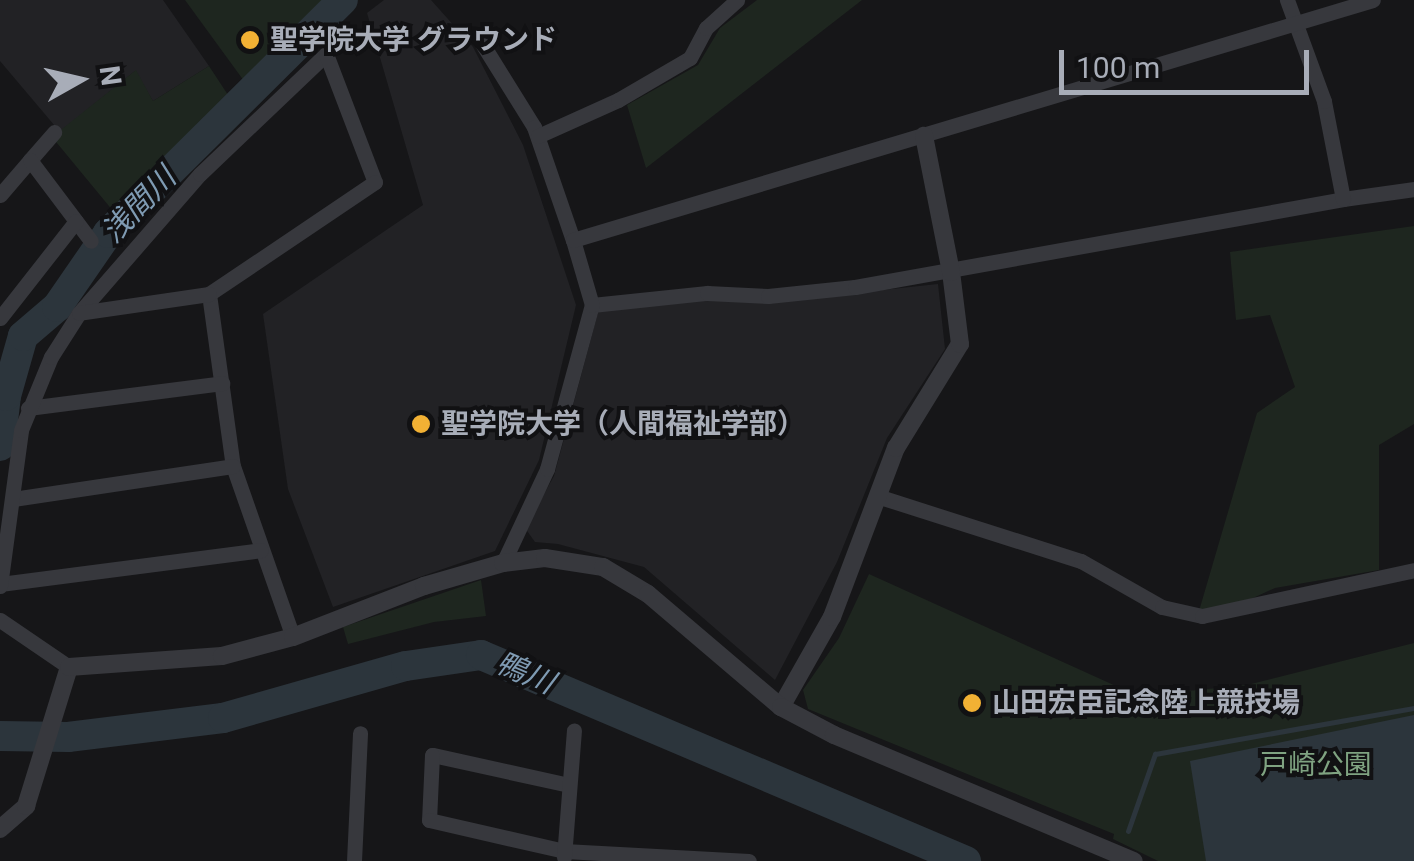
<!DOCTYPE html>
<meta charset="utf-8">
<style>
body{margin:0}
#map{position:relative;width:1414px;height:861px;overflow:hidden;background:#161618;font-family:Roboto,"Noto Sans JP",sans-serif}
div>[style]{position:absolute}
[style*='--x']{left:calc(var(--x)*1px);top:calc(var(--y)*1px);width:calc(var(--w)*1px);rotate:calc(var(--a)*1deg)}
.built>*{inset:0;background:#222225}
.green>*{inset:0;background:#1e261f}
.water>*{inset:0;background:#2c353c}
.stream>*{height:5px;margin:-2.5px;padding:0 2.5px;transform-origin:2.5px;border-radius:2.5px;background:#2c353c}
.river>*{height:30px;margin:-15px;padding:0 15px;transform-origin:15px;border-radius:15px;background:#2c353c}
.minor>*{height:15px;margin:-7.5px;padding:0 7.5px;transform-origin:7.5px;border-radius:7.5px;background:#37383d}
.tertiary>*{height:18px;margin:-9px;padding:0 9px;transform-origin:9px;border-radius:9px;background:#37383d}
.dots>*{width:28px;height:28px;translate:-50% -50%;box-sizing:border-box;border:5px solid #111113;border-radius:50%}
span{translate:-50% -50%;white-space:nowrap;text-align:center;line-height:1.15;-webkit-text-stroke:8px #111113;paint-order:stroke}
.poi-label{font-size:28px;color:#a8adb8;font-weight:700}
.left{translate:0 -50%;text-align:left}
.park-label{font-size:28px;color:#7fa381}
.water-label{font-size:30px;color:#7f9bb3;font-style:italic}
.north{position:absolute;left:30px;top:30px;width:100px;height:100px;-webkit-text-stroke:8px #111113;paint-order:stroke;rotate:82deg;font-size:28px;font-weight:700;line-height:40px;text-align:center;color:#a8adb8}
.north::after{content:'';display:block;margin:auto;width:35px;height:45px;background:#a8adb8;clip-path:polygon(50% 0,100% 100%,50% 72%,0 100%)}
.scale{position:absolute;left:1059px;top:50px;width:250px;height:45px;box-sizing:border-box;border:5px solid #a8adb8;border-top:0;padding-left:12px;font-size:30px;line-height:35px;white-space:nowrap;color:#a8adb8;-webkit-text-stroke:8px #111113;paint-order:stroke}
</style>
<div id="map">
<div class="built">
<i style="clip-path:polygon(0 0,163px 0,209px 66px,153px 101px,135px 71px,60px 132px,0 61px)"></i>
<i style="clip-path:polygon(384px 0,431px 0,473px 47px,523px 145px,576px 305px,539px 460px,495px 551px,333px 607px,288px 489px,263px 314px,423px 205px,367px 13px)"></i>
<i style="clip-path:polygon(938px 284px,945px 349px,887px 438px,837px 562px,775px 680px,644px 567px,558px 544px,535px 542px,525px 528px,554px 476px,599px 309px,706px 300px,762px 303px)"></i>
</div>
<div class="green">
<i style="clip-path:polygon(185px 0,325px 0,244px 81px)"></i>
<i style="clip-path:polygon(757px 0,862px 0,646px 168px,627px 105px,698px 65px,720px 28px)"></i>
<i style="clip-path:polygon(209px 66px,232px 101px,118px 217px,52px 137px,136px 70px,153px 101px)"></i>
<i style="clip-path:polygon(1414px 226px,1414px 424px,1379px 445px,1379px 570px,1275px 588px,1240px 604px,1199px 611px,1257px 413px,1295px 387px,1270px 315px,1236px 320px,1230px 252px)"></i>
<i style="clip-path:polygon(869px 574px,1138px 696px,1247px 685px,1414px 643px,1414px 861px,1158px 861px,1113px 839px,1114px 834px,808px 709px,803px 690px,839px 638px)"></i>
<i style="clip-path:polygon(481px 580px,486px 616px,434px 622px,348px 644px,343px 627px)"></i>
</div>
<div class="water">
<i style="clip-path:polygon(1414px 715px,1414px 861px,1206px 861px,1190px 761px)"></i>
</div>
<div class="stream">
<i style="--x:1128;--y:831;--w:82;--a:-70.7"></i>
<i style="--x:1155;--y:754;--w:263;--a:-10.1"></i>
</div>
<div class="river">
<i style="--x:0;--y:446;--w:50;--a:-83.2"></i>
<i style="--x:6;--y:396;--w:62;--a:-74.2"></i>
<i style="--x:23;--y:336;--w:45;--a:-40.5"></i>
<i style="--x:57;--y:307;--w:90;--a:-55.4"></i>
<i style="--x:108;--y:233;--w:331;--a:-44.8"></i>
<i style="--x:0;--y:736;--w:68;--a:0.8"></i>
<i style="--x:68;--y:737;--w:156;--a:-7"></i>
<i style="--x:223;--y:718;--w:190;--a:-15.9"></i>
<i style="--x:406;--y:666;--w:76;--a:-8.3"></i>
<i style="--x:481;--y:655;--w:527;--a:23.01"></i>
</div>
<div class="minor">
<i style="--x:483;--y:45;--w:97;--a:58.1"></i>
<i style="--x:534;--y:127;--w:120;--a:71"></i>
<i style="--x:538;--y:136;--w:88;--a:-24.2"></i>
<i style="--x:618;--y:100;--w:83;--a:-30.3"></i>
<i style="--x:690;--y:58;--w:34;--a:-62"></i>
<i style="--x:706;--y:28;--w:42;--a:-42.1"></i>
<i style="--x:30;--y:160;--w:37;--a:-49"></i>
<i style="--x:0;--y:195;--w:46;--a:-49.4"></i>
<i style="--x:30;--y:160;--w:101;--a:53"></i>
<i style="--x:1343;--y:199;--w:72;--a:-8"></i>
<i style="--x:209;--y:294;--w:174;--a:82.1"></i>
<i style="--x:233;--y:466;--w:181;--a:70.7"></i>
<i style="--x:592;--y:305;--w:116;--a:-6"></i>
<i style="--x:707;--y:293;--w:61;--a:2.8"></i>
<i style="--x:768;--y:296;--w:87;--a:-5.9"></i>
<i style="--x:855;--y:287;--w:496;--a:-10.2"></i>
<i style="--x:1343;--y:199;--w:100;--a:-101"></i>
<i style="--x:1324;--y:101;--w:108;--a:-110.1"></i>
<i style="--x:0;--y:318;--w:123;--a:-51.9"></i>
<i style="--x:28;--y:408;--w:196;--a:-7.3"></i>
<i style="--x:880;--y:497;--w:211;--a:17.7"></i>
<i style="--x:1081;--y:561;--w:93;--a:29.6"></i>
<i style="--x:1162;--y:607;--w:41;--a:12.7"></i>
<i style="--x:1202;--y:616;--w:217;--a:-12.2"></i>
<i style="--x:13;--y:499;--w:222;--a:-8.5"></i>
<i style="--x:503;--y:563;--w:104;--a:-64.9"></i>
<i style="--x:547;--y:469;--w:170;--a:-74.7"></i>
<i style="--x:592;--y:305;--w:68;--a:-106.3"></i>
<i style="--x:573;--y:240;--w:835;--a:-16.7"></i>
<i style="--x:0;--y:584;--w:263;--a:-7.4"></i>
<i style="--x:0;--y:586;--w:157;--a:-82.3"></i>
<i style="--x:21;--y:430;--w:79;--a:-67.7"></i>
<i style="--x:51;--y:357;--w:52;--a:-57.5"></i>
<i style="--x:79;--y:313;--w:184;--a:-49"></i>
<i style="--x:200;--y:174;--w:174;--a:-43.6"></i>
<i style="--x:326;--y:54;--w:137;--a:69.1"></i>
<i style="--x:375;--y:182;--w:200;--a:146"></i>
<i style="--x:209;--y:294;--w:131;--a:171.7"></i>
<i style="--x:0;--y:620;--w:83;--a:34.3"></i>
<i style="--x:569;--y:785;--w:140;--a:-167.6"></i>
<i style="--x:432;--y:755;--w:65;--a:92.6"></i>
<i style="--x:429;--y:820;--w:139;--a:12.9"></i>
<i style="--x:564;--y:851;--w:185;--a:3.1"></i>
<i style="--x:564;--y:857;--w:127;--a:-85.5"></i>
<i style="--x:354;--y:861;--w:128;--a:-87.3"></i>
</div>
<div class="tertiary">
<i style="--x:781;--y:707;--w:103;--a:-60.5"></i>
<i style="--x:832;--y:617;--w:181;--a:-69.3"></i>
<i style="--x:896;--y:448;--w:122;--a:-58.4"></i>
<i style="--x:960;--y:344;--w:73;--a:-97.1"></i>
<i style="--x:951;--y:272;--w:139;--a:-101.2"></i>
<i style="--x:0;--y:829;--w:35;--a:-41"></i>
<i style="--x:26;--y:806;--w:145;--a:-72.8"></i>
<i style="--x:69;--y:667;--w:153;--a:-4.1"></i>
<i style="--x:222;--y:656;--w:73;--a:-15"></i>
<i style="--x:293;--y:637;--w:141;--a:-21.3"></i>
<i style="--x:424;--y:586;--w:82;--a:-16.2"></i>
<i style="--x:503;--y:563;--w:42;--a:-6.8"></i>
<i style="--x:545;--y:558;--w:59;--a:8.8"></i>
<i style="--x:603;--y:567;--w:52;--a:31"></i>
<i style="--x:648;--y:594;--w:175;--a:40.4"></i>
<i style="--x:781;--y:707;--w:60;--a:27.8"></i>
<i style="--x:834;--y:735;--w:325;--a:22.8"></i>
</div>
<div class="dots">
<i style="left:250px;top:40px;background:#f2b134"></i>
<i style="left:421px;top:424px;background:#f2b134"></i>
<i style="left:972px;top:703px;background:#f2b134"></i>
</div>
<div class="poi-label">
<span class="left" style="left:270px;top:40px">聖学院大学 グラウンド</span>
<span class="left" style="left:441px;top:424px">聖学院大学（人間福祉学部）</span>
<span class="left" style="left:992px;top:703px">山田宏臣記念陸上競技場</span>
</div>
<div class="park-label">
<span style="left:1316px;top:765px">戸崎公園</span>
</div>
<div class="water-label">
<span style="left:139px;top:205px;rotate:-46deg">浅間川</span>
<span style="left:525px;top:673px;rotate:23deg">鴨川</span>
</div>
<div class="north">N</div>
<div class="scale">100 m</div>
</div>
